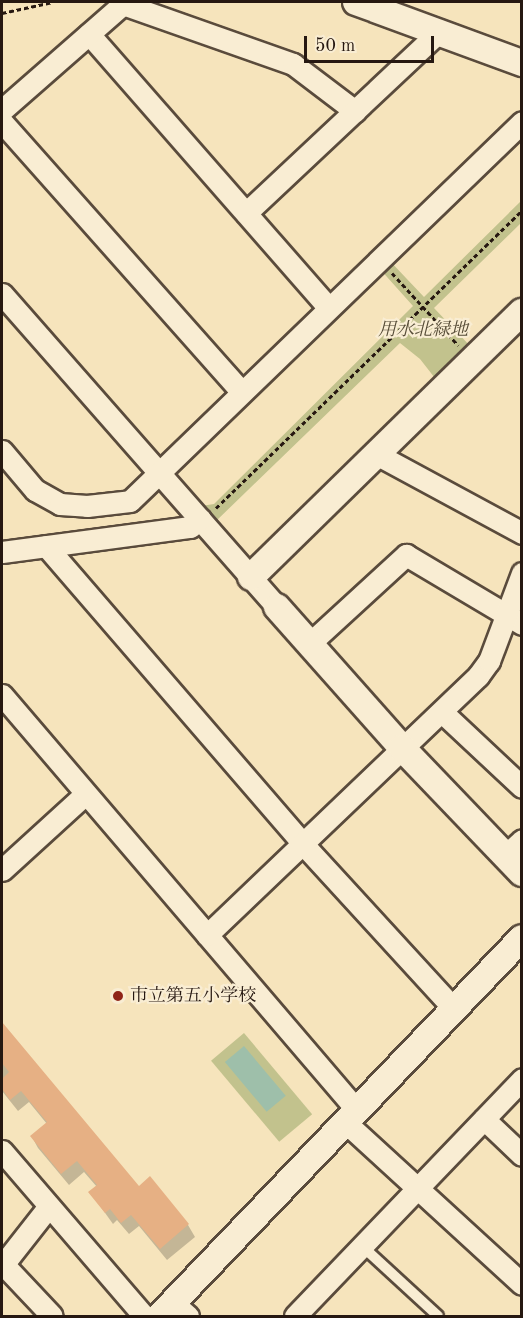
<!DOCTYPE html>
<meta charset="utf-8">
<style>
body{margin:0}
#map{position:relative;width:523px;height:1318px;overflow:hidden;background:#f6e4bc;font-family:"Old Standard TT","Noto Serif JP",serif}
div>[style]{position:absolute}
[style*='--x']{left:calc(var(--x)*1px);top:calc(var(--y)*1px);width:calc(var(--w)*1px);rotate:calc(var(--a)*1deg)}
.green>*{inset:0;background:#c2c28d;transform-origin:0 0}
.water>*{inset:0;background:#9ebfaa;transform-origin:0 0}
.shadow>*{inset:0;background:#0003}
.building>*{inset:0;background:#e6b084}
.path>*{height:3px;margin-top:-1.5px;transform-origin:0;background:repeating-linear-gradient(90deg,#261811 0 4.5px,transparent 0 7.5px)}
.roads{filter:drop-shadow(2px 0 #5a4b3c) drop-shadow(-2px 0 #5a4b3c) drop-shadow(0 2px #5a4b3c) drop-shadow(0 -2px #5a4b3c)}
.service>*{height:10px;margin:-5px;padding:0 5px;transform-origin:5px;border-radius:5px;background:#f9edd3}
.minor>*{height:21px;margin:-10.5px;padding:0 10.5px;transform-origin:10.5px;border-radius:10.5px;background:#f9edd3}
.tertiary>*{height:26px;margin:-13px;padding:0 13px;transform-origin:13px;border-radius:13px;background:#f9edd3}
.dots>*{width:16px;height:16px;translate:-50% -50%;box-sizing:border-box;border:3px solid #f9edd3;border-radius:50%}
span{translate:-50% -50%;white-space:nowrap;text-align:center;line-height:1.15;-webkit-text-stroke:4.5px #f9edd3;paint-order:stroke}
.park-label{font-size:18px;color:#554b36;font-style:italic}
.poi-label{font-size:18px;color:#261811}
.left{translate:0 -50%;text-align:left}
.frame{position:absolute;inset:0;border:3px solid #261811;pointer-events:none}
.scale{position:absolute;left:304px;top:36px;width:130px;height:27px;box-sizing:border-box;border:3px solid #261811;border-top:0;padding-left:8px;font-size:18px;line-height:21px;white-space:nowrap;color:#261811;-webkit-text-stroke:4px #f9edd3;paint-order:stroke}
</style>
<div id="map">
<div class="green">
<i style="clip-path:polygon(521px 201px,521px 223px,434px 308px,472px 348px,438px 382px,420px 359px,400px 343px,215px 522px,201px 506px,214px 504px,413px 306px,379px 268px,388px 259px,424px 297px)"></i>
<i style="left:244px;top:1033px;width:106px;height:43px;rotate:50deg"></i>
</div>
<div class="water">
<i style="left:244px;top:1046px;width:65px;height:25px;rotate:50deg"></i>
</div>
<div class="shadow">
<i style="clip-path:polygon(2px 1025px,138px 1188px,150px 1179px,188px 1225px,195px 1237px,167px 1260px,139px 1226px,129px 1234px,117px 1220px,113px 1224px,90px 1192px,97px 1187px,84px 1172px,69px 1185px,38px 1148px,32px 1137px,47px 1124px,29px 1102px,18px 1111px,2px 1091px)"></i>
</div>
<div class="building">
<i style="clip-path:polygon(2px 1022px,139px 1186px,150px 1176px,189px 1224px,160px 1249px,131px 1215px,121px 1223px,110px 1209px,105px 1213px,88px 1192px,97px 1185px,77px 1161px,61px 1174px,30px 1136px,47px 1122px,21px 1091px,10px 1100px,2px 1089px,2px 1079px,9px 1072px,2px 1063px)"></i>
</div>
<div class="path">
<i style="--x:2;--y:13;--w:52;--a:-12.2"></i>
<i style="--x:392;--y:273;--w:98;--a:47.5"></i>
<i style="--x:216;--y:508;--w:427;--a:-44.2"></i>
</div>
<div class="roads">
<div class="service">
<i style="--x:362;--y:1246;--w:103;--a:42.6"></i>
</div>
<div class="minor">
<i style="--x:89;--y:34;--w:363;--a:48.8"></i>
<i style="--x:2;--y:110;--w:161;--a:-41.2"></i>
<i style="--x:123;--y:4;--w:180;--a:19.4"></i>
<i style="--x:293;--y:64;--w:78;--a:37.2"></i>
<i style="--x:2;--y:122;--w:360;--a:48.4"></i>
<i style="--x:246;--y:213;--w:266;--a:-43.2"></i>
<i style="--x:2;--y:294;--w:417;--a:48.7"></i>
<i style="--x:2;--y:451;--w:51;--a:49.8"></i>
<i style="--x:35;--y:490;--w:29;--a:29"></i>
<i style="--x:60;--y:504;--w:27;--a:4"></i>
<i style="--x:87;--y:506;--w:43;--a:-6.6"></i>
<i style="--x:130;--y:501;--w:545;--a:-44.03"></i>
<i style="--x:378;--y:455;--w:164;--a:28.4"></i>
<i style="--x:46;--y:546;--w:392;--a:49.2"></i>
<i style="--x:302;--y:843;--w:225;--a:47.5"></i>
<i style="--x:2;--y:552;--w:190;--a:-7.6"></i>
<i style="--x:190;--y:527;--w:13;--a:-39"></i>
<i style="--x:309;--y:644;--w:132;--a:-42.5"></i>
<i style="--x:406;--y:555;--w:135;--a:30.7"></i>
<i style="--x:2;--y:695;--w:545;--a:49.47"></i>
<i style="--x:443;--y:713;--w:108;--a:43.1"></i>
<i style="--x:505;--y:856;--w:23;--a:-43"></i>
<i style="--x:2;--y:870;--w:111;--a:-42.4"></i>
<i style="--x:207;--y:935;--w:375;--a:-43.7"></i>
<i style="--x:478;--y:676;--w:19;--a:-54"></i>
<i style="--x:489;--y:661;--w:94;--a:-69.4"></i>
<i style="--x:484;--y:1119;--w:52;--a:43.5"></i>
<i style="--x:344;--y:1121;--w:241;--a:42.5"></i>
<i style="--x:2;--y:1151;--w:218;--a:49.3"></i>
<i style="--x:3;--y:1264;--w:71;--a:46.7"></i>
<i style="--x:2;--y:1266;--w:76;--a:-51.9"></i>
<i style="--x:173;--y:1303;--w:20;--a:41"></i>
<i style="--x:295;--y:1316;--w:328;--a:-46.2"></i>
</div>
<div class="tertiary">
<i style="--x:356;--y:2;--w:177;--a:20.2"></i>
<i style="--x:251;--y:577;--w:379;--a:-44.4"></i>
<i style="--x:277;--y:607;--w:188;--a:48.4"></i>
<i style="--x:402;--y:748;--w:173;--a:46.2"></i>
<i style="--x:160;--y:1316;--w:523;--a:-46.24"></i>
</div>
</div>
<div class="dots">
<i style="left:118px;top:996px;background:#8f2418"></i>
</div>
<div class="park-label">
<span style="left:423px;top:330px">用水北緑地</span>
</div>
<div class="poi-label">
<span class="left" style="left:130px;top:996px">市立第五小学校</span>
</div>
<div class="frame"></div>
<div class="scale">50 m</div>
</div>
